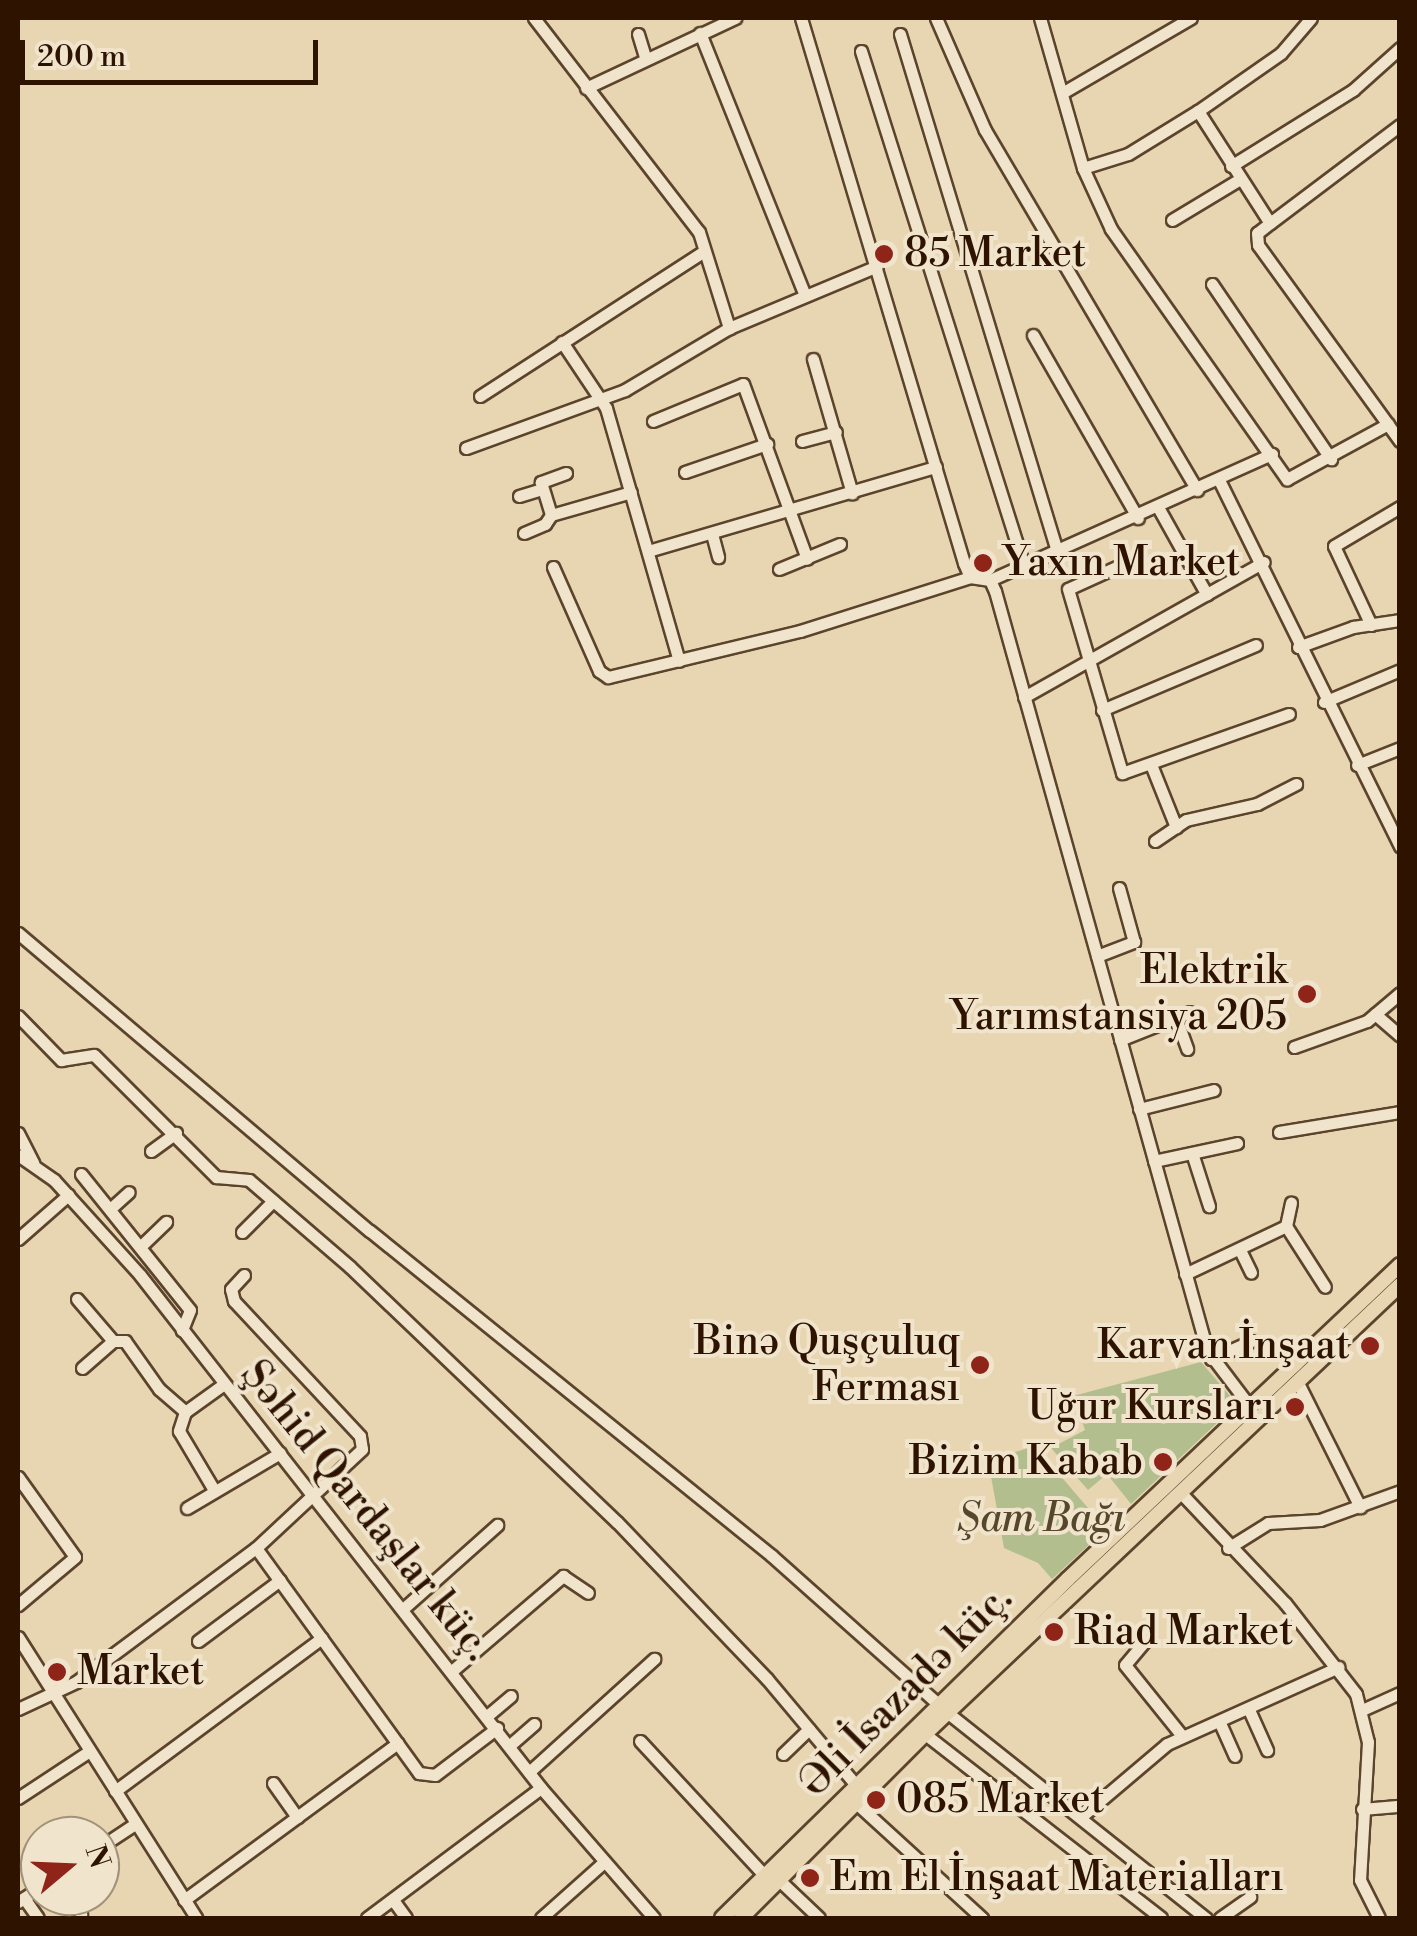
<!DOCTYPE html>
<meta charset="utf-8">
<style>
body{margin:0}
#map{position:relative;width:1417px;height:1936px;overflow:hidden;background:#e8d6b2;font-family:"Libre Bodoni",serif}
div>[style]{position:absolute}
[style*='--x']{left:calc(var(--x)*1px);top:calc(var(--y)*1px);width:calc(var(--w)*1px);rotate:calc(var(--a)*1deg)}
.green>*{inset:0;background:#b3be8e}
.roads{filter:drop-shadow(2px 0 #5c442c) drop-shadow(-2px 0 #5c442c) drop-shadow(0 2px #5c442c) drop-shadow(0 -2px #5c442c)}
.minor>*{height:11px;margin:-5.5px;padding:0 5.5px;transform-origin:5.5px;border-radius:5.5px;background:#f0e4cd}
.major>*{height:14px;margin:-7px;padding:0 7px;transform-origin:7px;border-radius:7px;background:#e8d6b2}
.dots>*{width:28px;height:28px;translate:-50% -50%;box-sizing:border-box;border:5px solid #f0e4cd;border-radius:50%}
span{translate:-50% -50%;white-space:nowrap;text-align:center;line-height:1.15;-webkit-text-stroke:8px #f0e4cd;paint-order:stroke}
.poi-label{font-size:40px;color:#2e1400}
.left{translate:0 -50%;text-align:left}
.right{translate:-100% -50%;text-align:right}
.street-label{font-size:40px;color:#2e1400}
.park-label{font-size:40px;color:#56472b;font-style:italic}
.frame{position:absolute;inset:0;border:20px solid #2e1400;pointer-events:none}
.north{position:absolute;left:20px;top:1816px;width:100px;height:100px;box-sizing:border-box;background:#f0e4cd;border:2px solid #a2917b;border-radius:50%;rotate:71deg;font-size:28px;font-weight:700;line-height:40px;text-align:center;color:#2e1400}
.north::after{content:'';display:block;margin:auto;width:35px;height:45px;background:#8f2418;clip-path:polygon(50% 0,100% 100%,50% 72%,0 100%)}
.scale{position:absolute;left:20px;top:40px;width:298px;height:45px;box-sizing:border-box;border:5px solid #2e1400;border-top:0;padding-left:12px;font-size:30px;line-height:35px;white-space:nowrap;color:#2e1400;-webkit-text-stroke:8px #f0e4cd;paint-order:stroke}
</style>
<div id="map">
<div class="green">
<i style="clip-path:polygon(1201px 1362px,1237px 1404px,1131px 1504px,1107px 1474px,1088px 1490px,1051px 1448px,1085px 1430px,1073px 1396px)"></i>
<i style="clip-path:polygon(1035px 1446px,1106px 1529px,1052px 1579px,1038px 1563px,1004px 1548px,988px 1460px)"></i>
</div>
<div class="roads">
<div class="minor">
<i style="--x:534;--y:18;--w:270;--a:52.4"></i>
<i style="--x:699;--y:232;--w:101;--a:72.6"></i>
<i style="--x:801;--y:18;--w:569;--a:73.35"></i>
<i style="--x:964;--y:563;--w:15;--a:67"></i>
<i style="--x:970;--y:577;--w:20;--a:9"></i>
<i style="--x:990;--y:580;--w:12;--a:66"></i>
<i style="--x:995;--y:591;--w:788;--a:74.39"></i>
<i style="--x:1207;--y:1350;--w:73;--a:52.8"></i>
<i style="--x:936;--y:18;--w:122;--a:66.4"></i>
<i style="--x:985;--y:130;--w:418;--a:59.5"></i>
<i style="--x:1040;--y:18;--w:156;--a:74"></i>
<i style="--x:1083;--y:168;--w:67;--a:65.3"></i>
<i style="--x:1111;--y:229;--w:306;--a:54.9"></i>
<i style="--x:1287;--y:479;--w:115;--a:-28.6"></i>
<i style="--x:700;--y:33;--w:283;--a:68.2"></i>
<i style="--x:638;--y:34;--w:24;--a:73"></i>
<i style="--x:900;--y:34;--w:540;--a:73.11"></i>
<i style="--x:861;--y:51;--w:537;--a:72.44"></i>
<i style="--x:586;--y:88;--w:165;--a:-25.2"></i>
<i style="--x:1062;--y:93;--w:149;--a:-30.2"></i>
<i style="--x:1198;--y:111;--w:133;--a:57.3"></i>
<i style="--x:1270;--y:223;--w:16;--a:142"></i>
<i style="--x:1257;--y:233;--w:12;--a:85"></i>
<i style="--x:1258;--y:245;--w:242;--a:54.1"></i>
<i style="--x:1231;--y:166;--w:144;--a:-31.9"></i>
<i style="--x:1353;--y:90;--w:63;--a:-41.8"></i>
<i style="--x:1083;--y:168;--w:47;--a:-17.3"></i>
<i style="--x:1128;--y:154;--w:82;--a:-31.6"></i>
<i style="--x:1198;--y:111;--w:101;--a:-34.9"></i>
<i style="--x:1281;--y:53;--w:46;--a:-49.4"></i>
<i style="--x:1172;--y:220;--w:79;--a:-31.1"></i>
<i style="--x:1270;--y:223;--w:163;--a:-37"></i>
<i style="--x:1212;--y:284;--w:212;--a:55.8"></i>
<i style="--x:1033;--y:335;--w:211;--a:60.2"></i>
<i style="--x:562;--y:342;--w:79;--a:56.3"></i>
<i style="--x:606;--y:408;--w:263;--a:73.9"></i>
<i style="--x:813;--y:359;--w:140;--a:73.8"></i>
<i style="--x:480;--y:396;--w:265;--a:-32.9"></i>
<i style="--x:653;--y:421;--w:97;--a:-22.3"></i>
<i style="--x:743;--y:384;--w:186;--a:69.9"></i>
<i style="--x:802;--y:441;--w:35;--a:-15"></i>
<i style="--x:466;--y:448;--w:169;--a:-20"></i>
<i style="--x:625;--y:390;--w:121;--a:-30.8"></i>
<i style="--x:729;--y:328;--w:160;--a:-22.7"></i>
<i style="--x:685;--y:472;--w:87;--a:-18.9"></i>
<i style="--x:566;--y:473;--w:27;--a:160"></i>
<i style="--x:541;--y:482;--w:34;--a:73"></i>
<i style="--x:551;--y:515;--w:83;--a:-16"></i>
<i style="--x:1219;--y:480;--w:409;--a:63.7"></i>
<i style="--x:519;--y:496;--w:24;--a:-17"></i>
<i style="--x:1159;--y:509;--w:98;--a:60.8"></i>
<i style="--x:524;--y:533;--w:23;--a:-23"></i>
<i style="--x:545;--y:524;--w:11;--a:-56"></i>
<i style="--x:712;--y:534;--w:24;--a:75"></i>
<i style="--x:648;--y:551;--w:300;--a:-16.3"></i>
<i style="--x:1134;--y:559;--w:72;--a:155.6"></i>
<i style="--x:1068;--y:589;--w:192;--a:73.6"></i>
<i style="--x:1122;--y:773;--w:177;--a:-19.5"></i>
<i style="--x:553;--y:567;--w:114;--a:66.1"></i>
<i style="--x:599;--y:671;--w:11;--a:34"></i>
<i style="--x:608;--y:677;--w:197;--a:-13.5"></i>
<i style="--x:800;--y:631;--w:178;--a:-17.6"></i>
<i style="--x:779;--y:569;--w:66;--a:-22.3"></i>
<i style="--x:990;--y:580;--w:309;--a:-24.1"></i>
<i style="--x:1371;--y:625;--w:87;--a:-115.1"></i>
<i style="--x:1334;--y:546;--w:77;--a:-30.6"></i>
<i style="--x:1298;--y:647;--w:59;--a:-20"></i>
<i style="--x:1353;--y:627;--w:48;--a:-8.5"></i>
<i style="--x:1024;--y:697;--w:275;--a:-29.4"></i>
<i style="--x:1324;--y:702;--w:82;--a:-22.8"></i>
<i style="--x:1102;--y:710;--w:167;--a:-22.9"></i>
<i style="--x:1357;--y:765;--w:46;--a:-21.6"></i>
<i style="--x:1152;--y:767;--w:65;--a:68.2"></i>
<i style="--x:1155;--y:841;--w:37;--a:-34"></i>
<i style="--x:1186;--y:820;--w:73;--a:-12.7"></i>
<i style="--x:1257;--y:804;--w:44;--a:-27.1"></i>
<i style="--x:18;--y:933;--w:461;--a:40.3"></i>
<i style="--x:370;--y:1231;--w:517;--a:38.95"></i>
<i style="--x:772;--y:1556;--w:236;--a:41.7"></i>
<i style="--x:948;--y:1713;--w:330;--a:38.5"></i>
<i style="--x:1097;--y:956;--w:40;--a:-21"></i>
<i style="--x:1134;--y:942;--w:56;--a:-105.5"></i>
<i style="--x:1375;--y:1014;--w:33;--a:41"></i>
<i style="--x:18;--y:1016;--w:62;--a:45.7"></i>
<i style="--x:61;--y:1060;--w:33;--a:-9"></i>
<i style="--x:94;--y:1055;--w:173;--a:45"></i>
<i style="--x:216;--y:1177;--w:33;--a:5"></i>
<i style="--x:249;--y:1180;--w:133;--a:40.7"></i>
<i style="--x:350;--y:1267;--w:369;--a:43.7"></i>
<i style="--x:617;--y:1522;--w:217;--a:46.3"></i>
<i style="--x:767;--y:1679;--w:138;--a:50"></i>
<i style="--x:1176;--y:1018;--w:33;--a:70"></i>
<i style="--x:1120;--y:1040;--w:75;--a:-21.8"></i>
<i style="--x:1294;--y:1047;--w:77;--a:-19.6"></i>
<i style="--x:1367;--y:1021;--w:43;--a:-40.3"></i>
<i style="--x:1139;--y:1109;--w:77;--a:-14.2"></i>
<i style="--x:1279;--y:1132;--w:123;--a:-9.4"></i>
<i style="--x:18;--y:1133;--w:34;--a:63"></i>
<i style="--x:151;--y:1151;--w:31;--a:-36"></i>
<i style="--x:1192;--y:1153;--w:56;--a:72.2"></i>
<i style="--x:18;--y:1155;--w:44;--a:34.8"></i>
<i style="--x:54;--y:1180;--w:128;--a:47.8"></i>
<i style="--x:140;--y:1275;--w:651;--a:51.99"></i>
<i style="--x:541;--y:1788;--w:172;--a:49"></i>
<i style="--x:1154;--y:1161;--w:85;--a:-12.2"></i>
<i style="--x:81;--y:1174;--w:174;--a:51.3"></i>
<i style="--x:190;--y:1310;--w:22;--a:112"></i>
<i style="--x:110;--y:1209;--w:25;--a:-42"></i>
<i style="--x:1286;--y:1226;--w:24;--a:-78"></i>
<i style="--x:242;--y:1232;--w:44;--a:-45"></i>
<i style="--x:18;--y:1239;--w:67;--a:-41.3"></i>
<i style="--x:141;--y:1246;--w:35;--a:-44"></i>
<i style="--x:1240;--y:1250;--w:25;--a:64"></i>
<i style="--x:1185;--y:1274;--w:112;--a:-25.4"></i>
<i style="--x:1286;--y:1226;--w:72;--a:57.4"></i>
<i style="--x:77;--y:1299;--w:55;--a:49.4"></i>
<i style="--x:113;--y:1341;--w:12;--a:0"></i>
<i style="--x:125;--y:1341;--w:59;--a:54.7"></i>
<i style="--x:159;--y:1389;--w:35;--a:41"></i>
<i style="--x:185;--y:1412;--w:48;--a:-35.7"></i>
<i style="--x:1211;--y:1359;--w:44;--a:-24.2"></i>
<i style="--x:82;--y:1368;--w:41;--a:-41.1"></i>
<i style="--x:1298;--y:1383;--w:139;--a:63.4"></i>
<i style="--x:185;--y:1412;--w:20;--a:108"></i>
<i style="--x:179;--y:1431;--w:69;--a:59.3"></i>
<i style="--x:18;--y:1477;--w:98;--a:54.5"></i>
<i style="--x:75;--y:1557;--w:75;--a:139.9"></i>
<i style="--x:1180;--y:1492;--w:153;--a:46.6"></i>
<i style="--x:1285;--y:1603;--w:115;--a:52"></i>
<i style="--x:1356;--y:1694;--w:49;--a:76"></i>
<i style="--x:1368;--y:1742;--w:138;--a:93.3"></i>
<i style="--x:1360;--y:1880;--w:42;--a:63.4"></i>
<i style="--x:187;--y:1508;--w:108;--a:-30.6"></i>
<i style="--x:256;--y:1548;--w:278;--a:54.1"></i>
<i style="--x:419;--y:1773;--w:16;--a:7"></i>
<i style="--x:435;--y:1775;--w:78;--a:-37.2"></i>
<i style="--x:1228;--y:1548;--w:47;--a:-32"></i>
<i style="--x:1268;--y:1523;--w:52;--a:-3.3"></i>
<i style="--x:1320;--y:1520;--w:85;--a:-19.9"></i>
<i style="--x:404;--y:1608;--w:125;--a:-41.7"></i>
<i style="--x:18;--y:1637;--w:333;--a:57.6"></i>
<i style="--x:198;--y:1641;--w:102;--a:-36.6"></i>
<i style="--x:1145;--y:1641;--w:31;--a:130"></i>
<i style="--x:1125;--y:1665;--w:91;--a:51.2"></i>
<i style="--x:453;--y:1670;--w:145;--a:-40.5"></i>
<i style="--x:563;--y:1576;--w:30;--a:34"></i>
<i style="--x:18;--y:1709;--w:64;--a:-25"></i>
<i style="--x:76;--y:1682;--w:224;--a:-36.7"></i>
<i style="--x:256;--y:1548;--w:145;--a:-43"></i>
<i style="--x:362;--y:1449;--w:13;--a:-99"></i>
<i style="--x:360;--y:1436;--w:185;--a:-133"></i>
<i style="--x:234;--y:1301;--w:12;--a:-104"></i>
<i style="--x:231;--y:1289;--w:19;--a:-47"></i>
<i style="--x:1362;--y:1710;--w:42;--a:-24.1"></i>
<i style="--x:1250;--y:1712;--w:42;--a:65.9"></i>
<i style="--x:487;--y:1716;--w:31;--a:-40"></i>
<i style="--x:1220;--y:1723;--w:36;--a:66"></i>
<i style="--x:925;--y:1734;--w:299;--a:37.9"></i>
<i style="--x:640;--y:1741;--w:185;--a:47.2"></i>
<i style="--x:510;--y:1745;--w:32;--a:-41"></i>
<i style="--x:783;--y:1754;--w:36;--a:-44"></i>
<i style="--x:529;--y:1772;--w:169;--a:-42.1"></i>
<i style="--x:273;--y:1783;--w:42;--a:54.8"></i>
<i style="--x:115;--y:1791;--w:257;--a:-36.5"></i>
<i style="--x:18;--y:1798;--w:84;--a:-33.3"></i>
<i style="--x:856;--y:1803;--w:171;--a:42.4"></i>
<i style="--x:1362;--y:1809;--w:38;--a:-5"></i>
<i style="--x:1082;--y:1816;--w:111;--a:-40.3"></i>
<i style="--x:1167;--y:1744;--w:188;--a:-24.2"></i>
<i style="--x:100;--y:1847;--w:42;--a:-33.3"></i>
<i style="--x:779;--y:1880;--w:55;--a:43.5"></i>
<i style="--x:69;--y:1896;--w:22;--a:56"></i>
<i style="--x:24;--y:1898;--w:24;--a:55"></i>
<i style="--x:184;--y:1900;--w:265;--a:-36.3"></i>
<i style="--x:393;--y:1900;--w:22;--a:54"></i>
<i style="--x:18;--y:1902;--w:27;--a:-34"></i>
<i style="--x:367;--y:1918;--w:217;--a:-36.8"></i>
<i style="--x:541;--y:1918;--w:84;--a:-41.6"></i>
<i style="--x:1220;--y:1918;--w:37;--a:-35"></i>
</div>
<div class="major">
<i style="--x:722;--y:1918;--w:484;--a:-44.4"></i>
<i style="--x:1068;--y:1579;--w:457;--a:-43.4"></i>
<i style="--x:741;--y:1918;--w:260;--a:-45"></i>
<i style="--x:925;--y:1734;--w:654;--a:-43.39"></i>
</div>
</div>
<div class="dots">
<i style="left:884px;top:254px;background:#8f2418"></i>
<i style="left:983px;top:563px;background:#8f2418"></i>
<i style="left:1307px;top:994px;background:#8f2418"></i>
<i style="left:1370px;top:1346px;background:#8f2418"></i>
<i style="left:980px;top:1365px;background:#8f2418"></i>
<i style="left:1295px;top:1407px;background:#8f2418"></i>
<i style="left:1163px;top:1462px;background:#8f2418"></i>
<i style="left:1054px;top:1632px;background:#8f2418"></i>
<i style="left:57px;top:1672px;background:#8f2418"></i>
<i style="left:876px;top:1800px;background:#8f2418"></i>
<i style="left:810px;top:1878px;background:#8f2418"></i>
</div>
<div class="poi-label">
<span class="left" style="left:904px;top:254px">85 Market</span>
<span class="left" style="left:1003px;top:563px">Yaxın Market</span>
<span class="right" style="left:1287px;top:994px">Elektrik<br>Yarımstansiya 205</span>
<span class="right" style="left:960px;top:1365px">Binə Quşçuluq<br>Ferması</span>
<span class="right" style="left:1350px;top:1346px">Karvan İnşaat</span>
<span class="right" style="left:1275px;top:1407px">Uğur Kursları</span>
<span class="right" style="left:1143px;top:1462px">Bizim Kabab</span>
<span class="left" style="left:1074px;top:1632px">Riad Market</span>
<span class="left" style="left:77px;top:1672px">Market</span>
<span class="left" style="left:896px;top:1800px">085 Market</span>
<span class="left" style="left:830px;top:1878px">Em El İnşaat Materialları</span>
</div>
<div class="street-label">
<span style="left:366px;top:1511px;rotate:51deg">Şəhid Qardaşlar küç.</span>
<span style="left:906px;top:1691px;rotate:-45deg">Əli İsazadə küç.</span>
</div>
<div class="park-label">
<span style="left:1041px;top:1519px">Şam Bağı</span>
</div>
<div class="frame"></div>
<div class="north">N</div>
<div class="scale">200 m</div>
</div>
